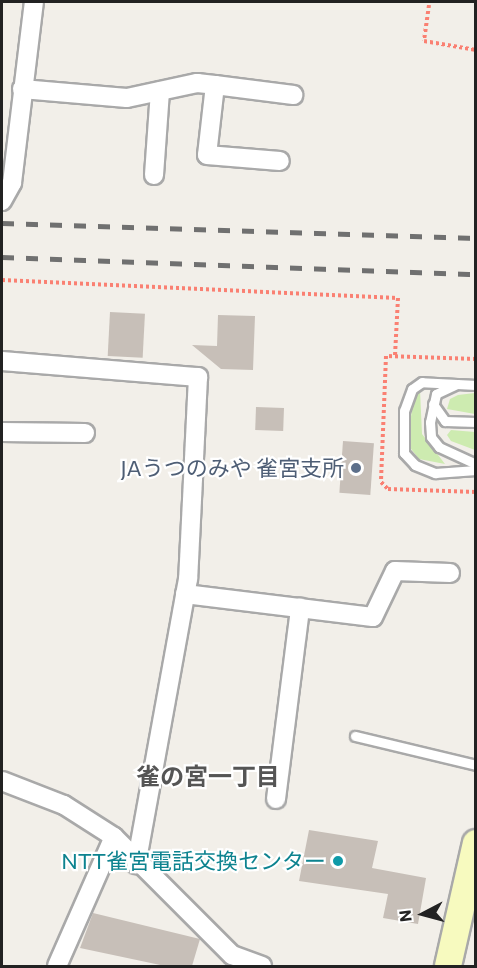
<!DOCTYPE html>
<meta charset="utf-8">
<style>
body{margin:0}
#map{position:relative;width:477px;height:968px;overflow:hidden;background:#f2efe9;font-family:Commissioner,"Noto Sans JP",sans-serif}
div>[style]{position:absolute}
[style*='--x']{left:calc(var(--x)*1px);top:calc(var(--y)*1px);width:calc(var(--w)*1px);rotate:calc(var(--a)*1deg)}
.grass>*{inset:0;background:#cdebb0}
.building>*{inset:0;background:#c7bfb8;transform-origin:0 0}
.path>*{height:4px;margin-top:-2px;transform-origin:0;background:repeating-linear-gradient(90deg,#fa8072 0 3px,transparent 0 6px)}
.roads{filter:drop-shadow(2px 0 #a9a9a9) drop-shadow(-2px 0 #a9a9a9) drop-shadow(0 2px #a9a9a9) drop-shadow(0 -2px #a9a9a9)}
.lane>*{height:9px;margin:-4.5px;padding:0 4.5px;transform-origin:4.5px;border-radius:4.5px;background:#fff}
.street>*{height:18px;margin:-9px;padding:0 9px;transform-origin:9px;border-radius:9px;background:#fff}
.secondary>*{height:26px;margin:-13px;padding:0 13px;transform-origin:13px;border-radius:13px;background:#f7fabf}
.rail>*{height:4.5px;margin-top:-2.25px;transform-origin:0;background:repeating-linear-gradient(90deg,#707070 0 12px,transparent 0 24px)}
.dots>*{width:16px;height:16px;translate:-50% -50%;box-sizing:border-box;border:3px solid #fff;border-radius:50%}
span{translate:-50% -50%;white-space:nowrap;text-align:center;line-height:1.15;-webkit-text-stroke:4.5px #fff;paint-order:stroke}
.service-label{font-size:22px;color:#4e5e75}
.right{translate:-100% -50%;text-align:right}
.culture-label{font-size:22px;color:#0d838f}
.neighbourhood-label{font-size:24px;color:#555;font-weight:700}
.frame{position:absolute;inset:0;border:3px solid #222;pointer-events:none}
.north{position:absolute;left:393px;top:884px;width:60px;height:60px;-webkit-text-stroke:4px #fff;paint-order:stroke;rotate:264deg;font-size:16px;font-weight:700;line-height:24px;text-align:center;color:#222}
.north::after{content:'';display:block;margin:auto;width:21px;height:27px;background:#222;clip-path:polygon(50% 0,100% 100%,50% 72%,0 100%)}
</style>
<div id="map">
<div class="grass">
<i style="clip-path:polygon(420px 390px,422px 434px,445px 464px,419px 459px,408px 445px,413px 398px)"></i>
<i style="clip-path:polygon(475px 393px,475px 414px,447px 409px,450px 399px,458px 395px)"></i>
<i style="clip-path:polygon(451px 430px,475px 432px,475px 450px,451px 441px,447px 435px)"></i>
</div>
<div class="building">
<i style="left:110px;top:312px;width:35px;height:44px;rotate:3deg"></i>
<i style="clip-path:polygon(218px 315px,255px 316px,253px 370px,221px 369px,192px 345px,217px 346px)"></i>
<i style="left:256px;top:407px;width:28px;height:23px;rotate:2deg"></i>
<i style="left:343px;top:441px;width:31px;height:52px;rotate:4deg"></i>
<i style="clip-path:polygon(309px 830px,378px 841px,372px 868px,426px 878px,418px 924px,383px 918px,388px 894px,299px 881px)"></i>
<i style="clip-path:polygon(93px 913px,200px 939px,192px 966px,165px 966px,80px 948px)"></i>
</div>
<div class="path">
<i style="--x:429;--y:5;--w:36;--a:98"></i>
<i style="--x:424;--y:41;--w:53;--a:9.8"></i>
<i style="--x:2;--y:280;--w:396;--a:2.6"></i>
<i style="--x:398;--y:298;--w:58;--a:93"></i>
<i style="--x:476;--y:359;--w:90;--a:-178.1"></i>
<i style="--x:386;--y:356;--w:126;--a:92.3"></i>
<i style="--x:381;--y:482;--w:10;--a:45"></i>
<i style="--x:388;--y:489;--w:88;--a:2"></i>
</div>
<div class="roads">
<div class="lane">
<i style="--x:457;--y:384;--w:35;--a:-177"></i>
<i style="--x:422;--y:382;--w:12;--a:145"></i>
<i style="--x:412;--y:389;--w:23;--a:110"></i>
<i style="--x:404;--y:411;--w:42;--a:90"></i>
<i style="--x:404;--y:453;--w:16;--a:47"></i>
<i style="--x:415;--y:465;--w:22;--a:22"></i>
<i style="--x:435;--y:473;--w:41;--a:-4.2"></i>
<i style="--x:476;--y:385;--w:19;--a:-177"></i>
<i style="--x:457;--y:384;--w:23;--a:155"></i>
<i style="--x:436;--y:394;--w:29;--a:102"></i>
<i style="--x:430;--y:422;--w:15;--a:86"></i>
<i style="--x:431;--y:437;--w:13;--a:51"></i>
<i style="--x:439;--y:447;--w:41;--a:24.7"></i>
<i style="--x:433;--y:404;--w:21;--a:55"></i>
<i style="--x:445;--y:421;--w:31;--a:2"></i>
<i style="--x:355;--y:736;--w:124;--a:13.5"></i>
</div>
<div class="street">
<i style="--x:215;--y:85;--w:79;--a:7.3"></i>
<i style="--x:22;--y:89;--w:105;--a:4.9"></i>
<i style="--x:127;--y:98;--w:72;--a:-12.1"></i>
<i style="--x:197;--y:83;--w:18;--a:6"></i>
<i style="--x:215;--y:85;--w:70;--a:96.5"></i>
<i style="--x:207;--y:155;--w:73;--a:4.7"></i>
<i style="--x:154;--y:175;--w:84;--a:-85.9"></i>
<i style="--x:2;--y:201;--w:21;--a:-61"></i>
<i style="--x:12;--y:183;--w:182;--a:-83.1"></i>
<i style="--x:2;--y:361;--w:197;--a:4.7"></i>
<i style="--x:198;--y:377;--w:202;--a:92.8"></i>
<i style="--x:188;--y:579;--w:290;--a:100.3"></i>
<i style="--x:2;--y:432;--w:83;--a:0.7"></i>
<i style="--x:185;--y:594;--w:189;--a:7"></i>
<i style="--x:373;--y:617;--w:51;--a:-64.4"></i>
<i style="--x:395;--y:571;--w:55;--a:2.1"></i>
<i style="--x:2;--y:781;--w:66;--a:21.2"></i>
<i style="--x:64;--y:805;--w:59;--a:32.6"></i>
<i style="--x:114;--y:837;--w:167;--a:45"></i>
<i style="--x:232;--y:955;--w:32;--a:20"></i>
<i style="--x:276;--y:799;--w:193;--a:-82.8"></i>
<i style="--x:57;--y:966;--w:141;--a:-66.2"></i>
</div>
<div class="secondary">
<i style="--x:448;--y:966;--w:126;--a:-77.2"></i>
</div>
</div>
<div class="rail">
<i style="--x:474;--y:2;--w:2;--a:0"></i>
<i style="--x:2;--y:223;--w:474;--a:1.8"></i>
<i style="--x:2;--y:257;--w:474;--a:2.1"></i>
</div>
<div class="dots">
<i style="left:356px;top:468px;background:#5c6f8a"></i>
<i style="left:338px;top:861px;background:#0f9aa8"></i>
</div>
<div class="service-label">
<span class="right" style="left:344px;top:468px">JAうつのみや 雀宮支所</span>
</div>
<div class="culture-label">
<span class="right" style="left:326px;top:861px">NTT雀宮電話交換センター</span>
</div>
<div class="neighbourhood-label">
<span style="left:208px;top:776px">雀の宮一丁目</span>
</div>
<div class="frame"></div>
<div class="north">N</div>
</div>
